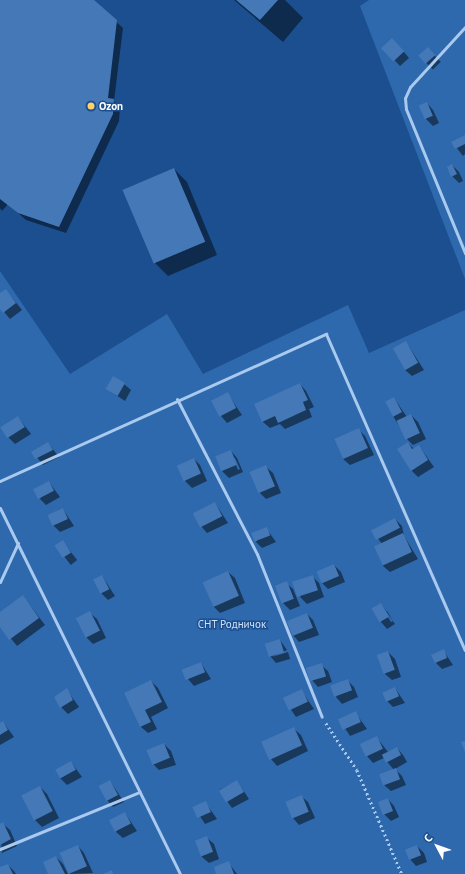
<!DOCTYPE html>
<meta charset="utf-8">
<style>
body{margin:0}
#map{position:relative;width:465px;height:874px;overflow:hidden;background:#1b4f8f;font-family:"PT Sans",sans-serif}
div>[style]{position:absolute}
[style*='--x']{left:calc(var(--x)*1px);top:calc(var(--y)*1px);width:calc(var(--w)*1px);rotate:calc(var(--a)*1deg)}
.green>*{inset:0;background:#2e69ad}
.shadow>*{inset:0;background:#0007;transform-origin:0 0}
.building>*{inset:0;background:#4478b7;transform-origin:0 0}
.path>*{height:2.5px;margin-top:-1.25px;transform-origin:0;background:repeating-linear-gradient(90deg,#a9c9ee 0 2px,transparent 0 5px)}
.lane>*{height:3px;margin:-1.5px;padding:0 1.5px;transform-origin:1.5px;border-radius:1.5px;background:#a9c9ee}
.dots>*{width:11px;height:11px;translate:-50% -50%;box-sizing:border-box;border:2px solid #1b4f8f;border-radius:50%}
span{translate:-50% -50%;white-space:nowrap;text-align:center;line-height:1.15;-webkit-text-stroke:3px #1b4f8f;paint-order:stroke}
.poi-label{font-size:11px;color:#fff;font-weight:700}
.left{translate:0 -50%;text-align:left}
.park-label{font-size:11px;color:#cfe3fa}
.north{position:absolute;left:417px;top:826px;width:40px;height:40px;-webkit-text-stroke:3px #1b4f8f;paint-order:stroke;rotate:311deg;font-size:11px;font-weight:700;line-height:16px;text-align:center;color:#fff}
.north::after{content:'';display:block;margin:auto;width:14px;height:18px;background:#fff;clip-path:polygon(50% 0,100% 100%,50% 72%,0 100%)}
</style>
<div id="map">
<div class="green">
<i style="clip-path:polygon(369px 0,465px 0,465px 279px,360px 6px)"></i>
<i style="clip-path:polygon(0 271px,70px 374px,167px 314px,203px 374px,348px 305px,369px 353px,465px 310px,465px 874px,0 874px)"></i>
</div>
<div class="shadow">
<i style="clip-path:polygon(0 0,92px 0,123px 28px,114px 101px,120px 107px,119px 121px,66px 233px,26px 220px,8px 204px,2px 211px,0 208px)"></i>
<i style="clip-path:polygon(234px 0,285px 0,303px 18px,283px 42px)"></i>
<i style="clip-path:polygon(399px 46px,409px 58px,400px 66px,383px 48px)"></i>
<i style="left:428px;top:49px;width:18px;height:11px;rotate:45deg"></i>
<i style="clip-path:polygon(427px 103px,433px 110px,439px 123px,433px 126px,426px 119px)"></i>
<i style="clip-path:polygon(465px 136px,465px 154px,463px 156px,453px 143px)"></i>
<i style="clip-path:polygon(452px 165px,459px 172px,463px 181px,459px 183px,452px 176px)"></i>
<i style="clip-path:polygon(174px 169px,187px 182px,217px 255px,168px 276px,155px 263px)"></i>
<i style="clip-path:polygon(6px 290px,22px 310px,10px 319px,0 307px,0 294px)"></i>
<i style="clip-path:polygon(406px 342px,424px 370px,412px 376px,405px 370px)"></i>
<i style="clip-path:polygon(124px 384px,131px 390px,125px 401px,107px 389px)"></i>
<i style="clip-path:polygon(300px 384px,306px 391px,314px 407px,309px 409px,312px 417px,285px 429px,280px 424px,270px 428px,263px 422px,256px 404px)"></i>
<i style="clip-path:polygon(227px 393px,242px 415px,227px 423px,221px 416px)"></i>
<i style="clip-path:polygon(394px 398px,407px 417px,411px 415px,418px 422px,426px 439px,413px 445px,407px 439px,393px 416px)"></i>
<i style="clip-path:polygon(18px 417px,31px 434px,15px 444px,8px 437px)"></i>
<i style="clip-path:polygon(359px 430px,365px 436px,374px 455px,350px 465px,343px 459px)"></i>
<i style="clip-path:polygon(48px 443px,59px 457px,43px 465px,33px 452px)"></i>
<i style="clip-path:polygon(408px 443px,414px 449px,419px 446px,434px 467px,418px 477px,411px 470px)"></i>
<i style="clip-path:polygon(evenodd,231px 451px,237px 458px,243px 472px,229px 478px,222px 471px,231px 451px,233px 458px,235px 458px,240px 469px,238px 470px,233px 458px)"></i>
<i style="clip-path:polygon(194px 459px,200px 465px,207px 481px,192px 488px,185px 481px)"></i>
<i style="clip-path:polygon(266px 467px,273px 473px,281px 493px,266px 499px,259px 492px)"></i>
<i style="clip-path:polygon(49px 482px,60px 497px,46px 505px,40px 499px)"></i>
<i style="clip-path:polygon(215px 503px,228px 523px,207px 533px,201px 526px)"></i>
<i style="clip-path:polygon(63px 509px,74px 526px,60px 532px,53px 525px)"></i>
<i style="clip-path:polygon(395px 519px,402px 526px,404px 536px,418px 559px,390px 572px,383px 566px,382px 544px,372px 530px)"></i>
<i style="clip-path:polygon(266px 528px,276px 542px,262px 548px,256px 542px)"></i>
<i style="left:63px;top:542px;width:23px;height:8px;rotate:52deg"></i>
<i style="clip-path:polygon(334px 565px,341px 572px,345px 582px,328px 589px,321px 582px)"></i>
<i style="clip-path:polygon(228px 572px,235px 578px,245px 603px,220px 613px,214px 607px,203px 583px)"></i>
<i style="clip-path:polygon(102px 576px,115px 596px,108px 600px,101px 593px)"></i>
<i style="clip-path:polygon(312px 576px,319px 583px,324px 597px,307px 604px,300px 597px)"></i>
<i style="clip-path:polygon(286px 583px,293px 589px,300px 606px,290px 610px,283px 603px)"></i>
<i style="clip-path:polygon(23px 596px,45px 625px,17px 646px,0 625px,0 613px)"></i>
<i style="clip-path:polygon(evenodd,381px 604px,395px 624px,387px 629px,381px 622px,381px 604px,384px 611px,387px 611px,393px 621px,391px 622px,384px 611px)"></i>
<i style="clip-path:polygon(90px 613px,97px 619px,106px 638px,93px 644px,87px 638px,77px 619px)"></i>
<i style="clip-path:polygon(307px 614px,313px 620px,319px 635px,299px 642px,293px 635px)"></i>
<i style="clip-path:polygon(280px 640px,287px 650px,272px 657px,288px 652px,290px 659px,276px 663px,270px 656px)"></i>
<i style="clip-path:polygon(443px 650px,453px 665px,442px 669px,436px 663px)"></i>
<i style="clip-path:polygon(388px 652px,395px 659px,401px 677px,392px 680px,385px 674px)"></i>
<i style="clip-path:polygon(201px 663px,211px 679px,194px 686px,188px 679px)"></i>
<i style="clip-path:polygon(321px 665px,328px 671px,332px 682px,318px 687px,312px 680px)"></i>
<i style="clip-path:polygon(347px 680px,354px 687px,358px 697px,342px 704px,336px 697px)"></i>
<i style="clip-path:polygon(151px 681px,158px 688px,168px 708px,151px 717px,157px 729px,148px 733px,141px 727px,125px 694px)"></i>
<i style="clip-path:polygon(395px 688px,405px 703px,393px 707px,387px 701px)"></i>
<i style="clip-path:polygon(67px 690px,79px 707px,68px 714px,61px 707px)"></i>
<i style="clip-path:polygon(301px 690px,314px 709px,296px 717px,284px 699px)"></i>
<i style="clip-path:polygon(355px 712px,367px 729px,350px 736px,339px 719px)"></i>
<i style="clip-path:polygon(3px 722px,14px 737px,0 745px,0 724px)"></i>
<i style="clip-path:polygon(294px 729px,301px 735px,308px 751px,277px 766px,271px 759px)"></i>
<i style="clip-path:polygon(377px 738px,388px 752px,397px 748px,403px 755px,407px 762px,395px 769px,402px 776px,406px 785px,391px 791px,384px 785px,394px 770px,384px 758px,373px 763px,367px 756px)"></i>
<i style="clip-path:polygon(164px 744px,171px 751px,176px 765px,159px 770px,153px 764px,148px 750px)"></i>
<i style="clip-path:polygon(71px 762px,82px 777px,67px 785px,60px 778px)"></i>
<i style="clip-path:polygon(110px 781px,124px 802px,113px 807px,107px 800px)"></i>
<i style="clip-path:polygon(237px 781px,249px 799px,232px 808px,219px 790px)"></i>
<i style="clip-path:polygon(40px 787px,47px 794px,59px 818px,42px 827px,35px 820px,23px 796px)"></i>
<i style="clip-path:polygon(301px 796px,308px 802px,315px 818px,299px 825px,293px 818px)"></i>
<i style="clip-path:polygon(388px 799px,394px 806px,399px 817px,391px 821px,384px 814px)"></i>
<i style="clip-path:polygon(205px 802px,217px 819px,205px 824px,194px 807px)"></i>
<i style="clip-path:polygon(125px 813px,137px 831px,123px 838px,116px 832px)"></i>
<i style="clip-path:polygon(3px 824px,10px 830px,17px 846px,2px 853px,0 825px)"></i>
<i style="clip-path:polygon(207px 838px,214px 844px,219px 859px,209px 863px,202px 857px,196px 842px)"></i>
<i style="clip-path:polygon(78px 846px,84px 853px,93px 873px,70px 874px,61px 854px)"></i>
<i style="clip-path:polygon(417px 846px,424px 853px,427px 862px,416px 866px,410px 859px)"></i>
<i style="clip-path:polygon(56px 857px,63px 864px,68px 874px,50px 874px)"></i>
<i style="clip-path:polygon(228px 862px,237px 874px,218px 874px)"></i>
<i style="clip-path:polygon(8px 865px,14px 871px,16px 874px,0 874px,0 868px)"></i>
</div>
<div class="building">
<i style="clip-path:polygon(0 0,94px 0,117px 20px,108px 98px,114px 99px,113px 114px,59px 227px,18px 213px,0 199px)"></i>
<i style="clip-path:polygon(236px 0,278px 0,260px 20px)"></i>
<i style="left:392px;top:38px;width:18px;height:15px;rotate:47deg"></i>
<i style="left:428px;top:47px;width:11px;height:13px;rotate:49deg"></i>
<i style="left:427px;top:102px;width:15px;height:9px;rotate:67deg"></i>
<i style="clip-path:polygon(465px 135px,465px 144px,455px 149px,451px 142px)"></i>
<i style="clip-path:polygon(452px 164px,457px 174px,451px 177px,447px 167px)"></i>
<i style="left:174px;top:168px;width:80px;height:56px;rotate:67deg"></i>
<i style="clip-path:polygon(6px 289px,16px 303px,3px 313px,0 309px,0 293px)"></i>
<i style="left:406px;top:341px;width:25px;height:15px;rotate:61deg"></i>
<i style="left:113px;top:376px;width:14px;height:15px;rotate:30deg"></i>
<i style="clip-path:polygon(300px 383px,308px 400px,303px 402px,306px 410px,278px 423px,275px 416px,262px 422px,254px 404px)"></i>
<i style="left:228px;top:392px;width:18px;height:19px;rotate:63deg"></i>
<i style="left:394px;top:397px;width:17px;height:10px;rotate:62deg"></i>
<i style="left:411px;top:414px;width:21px;height:16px;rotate:65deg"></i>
<i style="left:18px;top:416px;width:13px;height:21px;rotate:58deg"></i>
<i style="left:359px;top:428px;width:22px;height:27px;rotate:66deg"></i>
<i style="clip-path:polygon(48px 442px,53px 450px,35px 459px,31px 452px)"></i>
<i style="clip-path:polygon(408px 442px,412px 449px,419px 445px,428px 460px,411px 471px,397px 449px)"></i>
<i style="left:231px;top:450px;width:16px;height:17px;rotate:68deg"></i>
<i style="left:194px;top:458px;width:17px;height:19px;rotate:66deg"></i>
<i style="left:266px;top:465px;width:23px;height:18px;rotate:67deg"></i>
<i style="left:49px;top:481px;width:11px;height:18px;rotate:63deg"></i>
<i style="left:215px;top:502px;width:16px;height:25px;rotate:63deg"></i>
<i style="left:63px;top:508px;width:12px;height:17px;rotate:66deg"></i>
<i style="left:395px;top:518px;width:11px;height:27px;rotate:63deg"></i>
<i style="left:267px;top:527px;width:9px;height:17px;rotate:69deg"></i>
<i style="left:403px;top:533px;width:21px;height:32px;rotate:65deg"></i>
<i style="left:63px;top:540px;width:15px;height:10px;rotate:58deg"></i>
<i style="left:334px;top:564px;width:13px;height:19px;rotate:67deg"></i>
<i style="left:228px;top:571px;width:27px;height:28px;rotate:66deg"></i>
<i style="left:102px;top:575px;width:16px;height:10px;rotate:63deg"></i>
<i style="left:313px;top:575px;width:16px;height:22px;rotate:72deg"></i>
<i style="left:287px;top:581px;width:19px;height:13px;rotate:69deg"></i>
<i style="clip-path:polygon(23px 595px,39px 618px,9px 640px,0 627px,0 612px)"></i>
<i style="left:381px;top:603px;width:16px;height:11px;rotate:60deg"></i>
<i style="left:90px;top:611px;width:22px;height:16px;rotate:63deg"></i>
<i style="left:307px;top:613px;width:16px;height:22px;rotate:68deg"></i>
<i style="left:280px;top:639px;width:14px;height:16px;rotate:73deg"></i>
<i style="clip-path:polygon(444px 649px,447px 658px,435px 663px,431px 655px)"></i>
<i style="left:388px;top:651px;width:20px;height:12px;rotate:70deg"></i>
<i style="left:201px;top:662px;width:11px;height:21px;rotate:68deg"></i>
<i style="left:322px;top:663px;width:14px;height:17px;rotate:73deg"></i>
<i style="left:348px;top:679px;width:12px;height:19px;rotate:70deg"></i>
<i style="clip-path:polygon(151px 680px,162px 702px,145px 710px,151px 722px,140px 727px,124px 693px)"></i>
<i style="left:395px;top:687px;width:10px;height:14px;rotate:66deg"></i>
<i style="clip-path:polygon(67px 688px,73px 700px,60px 708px,54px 697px)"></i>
<i style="left:302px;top:689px;width:14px;height:21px;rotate:65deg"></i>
<i style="left:356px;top:711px;width:12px;height:20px;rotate:66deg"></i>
<i style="clip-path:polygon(3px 721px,8px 730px,0 735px,0 723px)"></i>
<i style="left:294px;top:727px;width:20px;height:36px;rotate:66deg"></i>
<i style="left:377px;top:736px;width:14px;height:19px;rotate:65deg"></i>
<i style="clip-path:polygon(465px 741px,465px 752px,461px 742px)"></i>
<i style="left:164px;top:743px;width:16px;height:19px;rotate:68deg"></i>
<i style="left:397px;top:747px;width:9px;height:17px;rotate:63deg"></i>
<i style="left:71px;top:761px;width:10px;height:18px;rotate:61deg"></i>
<i style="left:396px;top:768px;width:12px;height:18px;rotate:70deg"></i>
<i style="left:110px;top:780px;width:17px;height:13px;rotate:62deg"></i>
<i style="left:237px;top:780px;width:14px;height:21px;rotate:60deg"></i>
<i style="left:40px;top:786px;width:28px;height:21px;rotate:63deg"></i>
<i style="left:302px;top:795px;width:18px;height:18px;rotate:68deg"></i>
<i style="left:388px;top:798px;width:14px;height:11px;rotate:69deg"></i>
<i style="left:206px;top:801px;width:12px;height:15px;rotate:66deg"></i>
<i style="left:125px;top:812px;width:13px;height:18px;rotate:63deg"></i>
<i style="clip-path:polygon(3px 822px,11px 839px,0 845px,0 824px)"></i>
<i style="left:207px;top:836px;width:17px;height:13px;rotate:69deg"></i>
<i style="left:78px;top:845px;width:23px;height:20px;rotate:67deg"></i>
<i style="left:417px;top:845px;width:11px;height:13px;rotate:68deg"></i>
<i style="clip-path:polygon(56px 856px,65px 874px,48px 874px,43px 862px)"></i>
<i style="clip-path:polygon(229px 861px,234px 874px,216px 874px,214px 867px)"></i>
<i style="clip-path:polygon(8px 864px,13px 874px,0 874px,0 867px)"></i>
<i style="clip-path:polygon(112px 870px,113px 874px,103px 874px)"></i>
</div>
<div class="path">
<i style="--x:326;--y:723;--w:56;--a:56.6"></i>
<i style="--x:357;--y:770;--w:113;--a:66.6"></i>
</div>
<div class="lane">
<i style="--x:465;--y:27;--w:81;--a:132.5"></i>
<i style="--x:410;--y:87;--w:12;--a:114"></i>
<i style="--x:405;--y:98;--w:11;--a:85"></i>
<i style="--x:406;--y:109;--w:156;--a:67.7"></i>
<i style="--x:177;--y:399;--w:174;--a:62.7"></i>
<i style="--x:257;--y:554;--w:175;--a:68.3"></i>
<i style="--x:0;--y:481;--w:358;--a:-24.3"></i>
<i style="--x:326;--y:334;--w:345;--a:66.3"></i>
<i style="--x:0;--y:508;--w:408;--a:63.8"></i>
<i style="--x:0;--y:582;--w:43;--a:-65.2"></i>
<i style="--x:0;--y:849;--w:151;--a:-22.2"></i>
</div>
<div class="dots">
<i style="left:91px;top:106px;background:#ffd166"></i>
</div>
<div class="poi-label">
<span class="left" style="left:99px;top:106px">Ozon</span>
</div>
<div class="park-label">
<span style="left:232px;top:624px">СНТ Родничок</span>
</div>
<div class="north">С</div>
</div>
